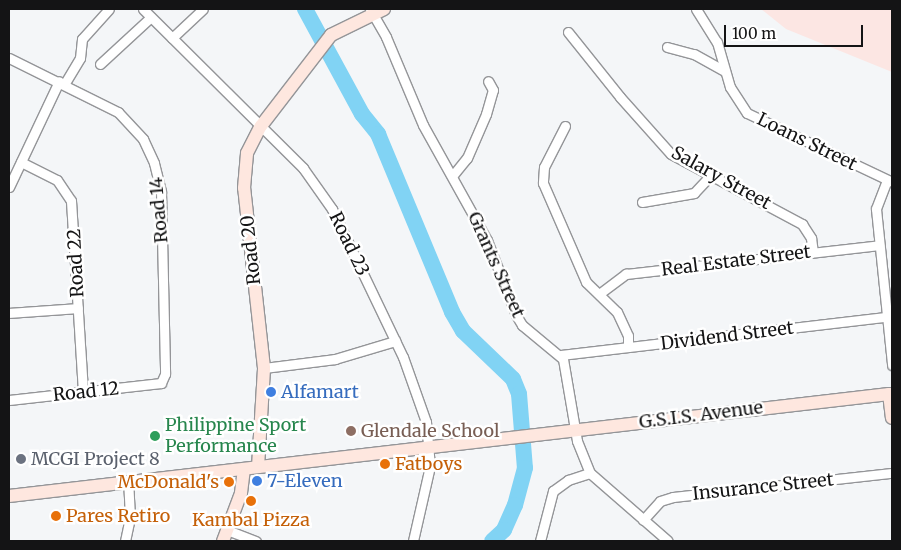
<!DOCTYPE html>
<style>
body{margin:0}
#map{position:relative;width:901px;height:550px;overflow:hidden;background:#f4f6f8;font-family:Merriweather,serif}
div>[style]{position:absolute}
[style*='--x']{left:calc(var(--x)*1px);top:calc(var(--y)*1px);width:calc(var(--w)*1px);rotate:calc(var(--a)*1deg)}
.industrial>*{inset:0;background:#fce6e3}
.river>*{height:16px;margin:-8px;padding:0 8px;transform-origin:8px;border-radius:8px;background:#81d3f4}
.roads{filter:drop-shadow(1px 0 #949598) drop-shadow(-1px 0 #949598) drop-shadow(0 1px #949598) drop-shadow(0 -1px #949598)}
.street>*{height:9px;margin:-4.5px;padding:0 4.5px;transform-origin:4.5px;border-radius:4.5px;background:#fff}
.secondary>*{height:12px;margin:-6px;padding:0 6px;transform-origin:6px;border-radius:6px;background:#fee7df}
.dots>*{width:14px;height:14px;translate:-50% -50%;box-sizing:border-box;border:2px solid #fff;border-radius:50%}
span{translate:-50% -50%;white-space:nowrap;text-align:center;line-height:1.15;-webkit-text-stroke:5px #fff;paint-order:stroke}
.street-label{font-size:18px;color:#141415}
.shop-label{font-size:18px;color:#366cbe}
.left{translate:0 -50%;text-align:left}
.leisure-label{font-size:18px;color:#27864d}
.education-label{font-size:18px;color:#785e54}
.worship-label{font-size:18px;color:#5b616d}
.food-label{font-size:18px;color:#c56008}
.right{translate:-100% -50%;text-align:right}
.frame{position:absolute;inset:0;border:10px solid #141415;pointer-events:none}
.scale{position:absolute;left:724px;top:25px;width:139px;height:22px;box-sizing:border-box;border:2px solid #141415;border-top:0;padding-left:6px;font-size:15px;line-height:18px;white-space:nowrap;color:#141415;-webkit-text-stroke:4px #fff;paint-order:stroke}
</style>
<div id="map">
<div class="industrial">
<i style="clip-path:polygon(761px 9px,892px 9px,892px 72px,786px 29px)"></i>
</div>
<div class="river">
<i style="--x:305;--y:9;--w:119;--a:61.5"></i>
<i style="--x:362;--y:114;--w:26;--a:51"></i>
<i style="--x:378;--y:134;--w:193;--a:67.4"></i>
<i style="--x:452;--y:312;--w:22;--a:60"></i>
<i style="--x:463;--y:331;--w:69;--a:43.8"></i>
<i style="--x:513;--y:379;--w:16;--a:68"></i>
<i style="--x:519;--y:394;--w:74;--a:85.4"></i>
<i style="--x:525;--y:468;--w:38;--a:105"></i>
<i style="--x:515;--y:505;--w:27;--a:114"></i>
<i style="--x:504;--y:530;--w:16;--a:137"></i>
</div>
<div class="roads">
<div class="street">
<i style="--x:143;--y:9;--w:226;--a:44.8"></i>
<i style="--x:303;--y:168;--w:50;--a:54.7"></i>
<i style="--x:332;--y:209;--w:164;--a:64.4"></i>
<i style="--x:403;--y:357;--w:69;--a:70.5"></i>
<i style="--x:426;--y:422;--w:44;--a:84.8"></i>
<i style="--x:430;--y:466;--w:77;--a:102.8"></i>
<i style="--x:370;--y:9;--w:32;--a:60"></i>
<i style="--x:386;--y:37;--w:95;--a:67.2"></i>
<i style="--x:423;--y:125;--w:132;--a:60.9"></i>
<i style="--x:487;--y:240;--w:80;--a:68.9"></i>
<i style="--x:516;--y:315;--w:12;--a:59"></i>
<i style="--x:522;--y:325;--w:53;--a:39.7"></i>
<i style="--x:563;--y:359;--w:83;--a:80.3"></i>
<i style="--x:577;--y:441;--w:35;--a:68"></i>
<i style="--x:590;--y:473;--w:103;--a:41.1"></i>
<i style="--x:696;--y:9;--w:39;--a:58"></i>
<i style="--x:717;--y:42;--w:47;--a:73.9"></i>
<i style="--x:730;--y:87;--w:31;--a:57"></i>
<i style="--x:747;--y:113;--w:161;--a:25.4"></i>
<i style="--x:568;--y:32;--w:83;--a:51.3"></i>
<i style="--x:620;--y:97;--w:76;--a:48.2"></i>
<i style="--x:671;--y:154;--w:149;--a:28.1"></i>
<i style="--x:802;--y:224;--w:17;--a:57"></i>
<i style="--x:811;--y:238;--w:14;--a:82"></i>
<i style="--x:172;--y:38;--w:42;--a:-43.1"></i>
<i style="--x:667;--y:47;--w:28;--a:15"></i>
<i style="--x:694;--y:54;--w:35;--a:29"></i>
<i style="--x:9;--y:58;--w:122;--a:26.4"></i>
<i style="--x:118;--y:112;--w:37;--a:47"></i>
<i style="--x:143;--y:139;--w:26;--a:65"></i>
<i style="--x:154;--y:163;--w:30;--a:76"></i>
<i style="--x:161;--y:192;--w:182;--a:88.7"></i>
<i style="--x:165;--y:374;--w:10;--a:114"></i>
<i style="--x:161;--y:383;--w:153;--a:173.6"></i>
<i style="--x:100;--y:64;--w:69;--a:-42.7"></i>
<i style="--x:65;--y:83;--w:29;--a:-59"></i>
<i style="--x:80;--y:58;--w:19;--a:-84"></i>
<i style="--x:82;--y:39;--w:40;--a:-48"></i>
<i style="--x:565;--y:126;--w:46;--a:117.1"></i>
<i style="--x:544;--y:167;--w:16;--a:94"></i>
<i style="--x:543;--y:183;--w:108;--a:66.5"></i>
<i style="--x:586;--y:282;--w:43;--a:44.1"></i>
<i style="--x:617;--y:312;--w:26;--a:65"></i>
<i style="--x:628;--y:336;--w:11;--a:90"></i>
<i style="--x:21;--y:162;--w:40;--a:26.6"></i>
<i style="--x:57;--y:180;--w:25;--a:56"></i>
<i style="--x:71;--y:201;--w:191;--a:86.4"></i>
<i style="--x:453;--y:175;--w:22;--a:-51"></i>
<i style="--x:467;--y:158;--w:48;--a:-66.6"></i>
<i style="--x:486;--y:114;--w:25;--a:-74"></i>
<i style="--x:493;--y:90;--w:10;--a:-119"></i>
<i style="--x:887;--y:180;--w:31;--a:111"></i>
<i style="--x:876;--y:209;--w:157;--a:84.1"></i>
<i style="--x:9;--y:187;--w:117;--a:-64.7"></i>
<i style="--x:642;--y:202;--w:53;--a:-9.8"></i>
<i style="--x:694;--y:193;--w:25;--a:-47"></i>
<i style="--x:599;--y:294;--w:34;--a:-37"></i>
<i style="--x:626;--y:274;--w:255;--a:-6.5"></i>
<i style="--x:9;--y:313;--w:69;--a:-4.1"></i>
<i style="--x:561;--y:355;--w:333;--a:-6.7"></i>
<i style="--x:264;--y:368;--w:72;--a:-7.2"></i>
<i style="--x:335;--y:359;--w:63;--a:-16.7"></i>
<i style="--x:643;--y:520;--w:25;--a:-48"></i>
<i style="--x:660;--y:501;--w:14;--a:-17"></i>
<i style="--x:673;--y:497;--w:220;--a:-6.3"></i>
<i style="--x:227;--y:530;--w:31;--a:21"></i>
<i style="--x:125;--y:541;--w:25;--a:-78"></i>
<i style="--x:130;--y:517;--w:35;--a:-93"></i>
<i style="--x:540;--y:541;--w:52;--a:-75.4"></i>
<i style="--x:553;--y:491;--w:19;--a:-36"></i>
<i style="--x:568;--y:480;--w:23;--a:-18"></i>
</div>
<div class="secondary">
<i style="--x:258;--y:467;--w:99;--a:-86.5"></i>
<i style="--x:264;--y:368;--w:181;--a:-96.3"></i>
<i style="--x:244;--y:188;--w:35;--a:-85"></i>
<i style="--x:247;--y:153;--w:30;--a:-63"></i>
<i style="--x:261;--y:126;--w:115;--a:-52.4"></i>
<i style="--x:331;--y:35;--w:59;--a:-26.1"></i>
<i style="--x:9;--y:496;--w:886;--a:-6.61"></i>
<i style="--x:889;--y:394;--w:24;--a:83"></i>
<i style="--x:223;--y:541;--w:51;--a:-69.4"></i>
<i style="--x:241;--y:493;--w:24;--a:-83"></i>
</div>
</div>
<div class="dots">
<i style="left:271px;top:392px;background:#3f7fe0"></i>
<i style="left:351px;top:431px;background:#8d6e63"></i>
<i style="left:155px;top:436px;background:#2e9e5b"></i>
<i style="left:21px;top:459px;background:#6b7280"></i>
<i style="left:385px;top:464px;background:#e8710a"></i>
<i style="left:257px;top:481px;background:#3f7fe0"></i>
<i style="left:229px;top:482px;background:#e8710a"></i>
<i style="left:251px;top:501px;background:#e8710a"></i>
<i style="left:56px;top:516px;background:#e8710a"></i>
</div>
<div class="street-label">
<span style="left:807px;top:142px;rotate:26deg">Loans Street</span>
<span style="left:721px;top:178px;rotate:29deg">Salary Street</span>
<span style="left:159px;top:210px;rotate:-95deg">Road 14</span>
<span style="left:349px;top:244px;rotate:64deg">Road 23</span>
<span style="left:251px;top:250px;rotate:-96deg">Road 20</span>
<span style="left:736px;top:261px;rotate:-7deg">Real Estate Street</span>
<span style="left:76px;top:263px;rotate:-93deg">Road 22</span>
<span style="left:496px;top:265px;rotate:66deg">Grants Street</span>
<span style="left:727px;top:336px;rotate:-7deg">Dividend Street</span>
<span style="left:86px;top:392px;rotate:-6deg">Road 12</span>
<span style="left:701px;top:415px;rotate:-7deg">G.S.I.S. Avenue</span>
<span style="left:763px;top:487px;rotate:-6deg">Insurance Street</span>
</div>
<div class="shop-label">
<span class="left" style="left:281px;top:392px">Alfamart</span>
<span class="left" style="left:267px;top:481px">7-Eleven</span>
</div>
<div class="leisure-label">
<span class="left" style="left:165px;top:436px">Philippine Sport<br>Performance</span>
</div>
<div class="education-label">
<span class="left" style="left:361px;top:431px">Glendale School</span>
</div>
<div class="worship-label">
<span class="left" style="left:31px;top:459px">MCGI Project 8</span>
</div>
<div class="food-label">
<span class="left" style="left:395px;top:464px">Fatboys</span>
<span class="right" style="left:219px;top:482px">McDonald's</span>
<span class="left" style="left:66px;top:516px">Pares Retiro</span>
<span style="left:251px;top:520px">Kambal Pizza</span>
</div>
<div class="frame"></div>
<div class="scale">100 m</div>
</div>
